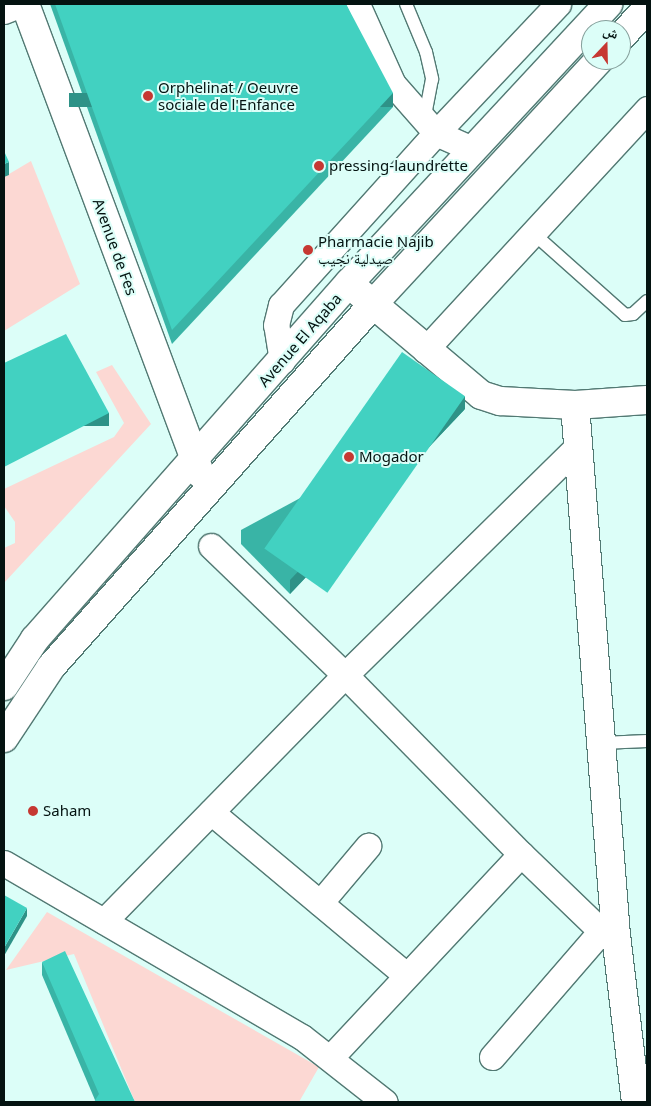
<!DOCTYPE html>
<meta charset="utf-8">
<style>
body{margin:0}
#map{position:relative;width:651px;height:1106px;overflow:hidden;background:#dcfef8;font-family:"Noto Sans","Noto Naskh Arabic",sans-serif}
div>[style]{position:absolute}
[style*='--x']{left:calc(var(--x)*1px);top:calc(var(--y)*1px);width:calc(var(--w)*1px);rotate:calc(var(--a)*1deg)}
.green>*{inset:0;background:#fcd8d3}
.roads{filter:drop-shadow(1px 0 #527973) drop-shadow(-1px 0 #527973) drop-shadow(0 1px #527973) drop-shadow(0 -1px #527973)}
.lane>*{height:12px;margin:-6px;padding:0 6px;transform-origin:6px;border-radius:6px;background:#fff}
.street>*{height:25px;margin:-12.5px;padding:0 12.5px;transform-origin:12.5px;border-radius:12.5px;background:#fff}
.secondary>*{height:28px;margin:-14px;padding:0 14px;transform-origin:14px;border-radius:14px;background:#fff}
.wall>*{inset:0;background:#39b4a6}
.shaded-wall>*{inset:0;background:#2e9287;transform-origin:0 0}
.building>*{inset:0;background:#42d1c1;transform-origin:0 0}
.dots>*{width:14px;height:14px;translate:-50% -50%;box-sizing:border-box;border:2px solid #dcfef8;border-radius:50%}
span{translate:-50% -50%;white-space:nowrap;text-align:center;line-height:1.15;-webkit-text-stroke:4px #dcfef8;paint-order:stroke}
.poi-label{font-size:15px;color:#041311}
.left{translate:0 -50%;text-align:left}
.street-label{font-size:15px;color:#041311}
.frame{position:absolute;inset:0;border:5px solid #041311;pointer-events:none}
.north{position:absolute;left:581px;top:20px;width:50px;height:50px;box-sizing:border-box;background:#dcfef8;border:1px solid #86a09c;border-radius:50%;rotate:21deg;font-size:14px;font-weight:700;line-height:20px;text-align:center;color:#041311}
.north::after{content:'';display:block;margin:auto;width:18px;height:22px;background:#c63832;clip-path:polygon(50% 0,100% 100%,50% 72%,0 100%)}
</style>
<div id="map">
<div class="green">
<i style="clip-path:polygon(31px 161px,80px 284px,4px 331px,4px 177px)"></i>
<i style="clip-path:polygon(112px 365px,151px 424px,4px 583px,4px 548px,15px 543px,15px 522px,4px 506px,4px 489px,114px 437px,124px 423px,96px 372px)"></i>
<i style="clip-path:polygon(47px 912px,319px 1067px,299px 1102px,135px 1102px,74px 954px,6px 970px)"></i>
</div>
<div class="roads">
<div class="lane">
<i style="--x:406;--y:4;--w:52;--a:67.4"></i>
<i style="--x:426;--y:52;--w:28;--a:77"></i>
<i style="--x:432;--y:79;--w:43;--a:100.8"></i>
<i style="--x:533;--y:233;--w:123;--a:41.7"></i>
<i style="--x:625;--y:315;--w:8;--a:-7"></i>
<i style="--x:633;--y:314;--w:19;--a:-43"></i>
<i style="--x:602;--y:743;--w:45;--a:-2.5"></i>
</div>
<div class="street">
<i style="--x:357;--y:4;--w:88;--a:65.8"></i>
<i style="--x:393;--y:84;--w:65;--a:48.7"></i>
<i style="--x:436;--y:133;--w:39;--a:24"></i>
<i style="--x:4;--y:11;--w:18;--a:-22"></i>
<i style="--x:425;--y:350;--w:328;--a:-47.3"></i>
<i style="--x:282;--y:361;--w:36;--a:-99"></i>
<i style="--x:276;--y:325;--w:21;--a:-76"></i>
<i style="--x:281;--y:305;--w:232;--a:-48"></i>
<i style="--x:436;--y:133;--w:178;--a:-46.6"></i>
<i style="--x:211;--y:546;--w:186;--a:43.9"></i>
<i style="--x:345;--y:675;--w:251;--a:45.5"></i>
<i style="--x:521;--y:854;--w:111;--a:43.9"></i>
<i style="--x:601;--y:931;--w:16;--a:15"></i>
<i style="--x:211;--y:812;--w:254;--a:39.9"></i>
<i style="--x:4;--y:863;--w:345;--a:30.3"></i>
<i style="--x:302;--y:1037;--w:105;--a:38.1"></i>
<i style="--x:320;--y:903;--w:75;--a:-49.9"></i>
<i style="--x:104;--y:921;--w:344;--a:-45.6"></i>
<i style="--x:345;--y:675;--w:328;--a:-44.5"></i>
<i style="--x:331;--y:1057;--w:278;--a:-46.9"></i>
<i style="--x:492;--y:1057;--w:167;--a:-49.1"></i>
</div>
<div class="secondary">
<i style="--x:25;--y:4;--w:501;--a:69.54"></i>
<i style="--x:621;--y:37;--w:39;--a:-48"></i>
<i style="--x:360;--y:293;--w:158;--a:40.1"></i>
<i style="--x:481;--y:395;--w:20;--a:18"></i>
<i style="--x:500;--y:401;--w:75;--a:3.1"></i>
<i style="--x:575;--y:405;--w:72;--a:-4"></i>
<i style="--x:575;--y:405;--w:532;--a:85.58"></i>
<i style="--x:616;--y:935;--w:168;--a:83.2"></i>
<i style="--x:4;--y:686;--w:56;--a:-56.6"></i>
<i style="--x:35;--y:639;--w:475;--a:-48.6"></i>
<i style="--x:349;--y:283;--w:381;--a:-47.1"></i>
<i style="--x:4;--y:738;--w:85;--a:-56.5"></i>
<i style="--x:51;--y:667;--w:485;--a:-48.4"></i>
<i style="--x:373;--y:304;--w:333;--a:-47.2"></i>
</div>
</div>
<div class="wall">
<i style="clip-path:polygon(50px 4px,346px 4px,393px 107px,172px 344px)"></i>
<i style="clip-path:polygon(465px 409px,290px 594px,241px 544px,241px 530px)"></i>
<i style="clip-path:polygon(42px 962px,135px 1102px,95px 1100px,42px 975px)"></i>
</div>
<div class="shaded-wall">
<i style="left:393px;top:93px;width:14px;height:324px;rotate:90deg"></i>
<i style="clip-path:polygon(9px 162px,9px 175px,4px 177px,4px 164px)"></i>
<i style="clip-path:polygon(465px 396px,465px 409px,290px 594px,290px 580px)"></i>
<i style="left:109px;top:413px;width:13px;height:118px;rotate:90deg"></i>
<i style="clip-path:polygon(27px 908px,27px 916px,4px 956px,4px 948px)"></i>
</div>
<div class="building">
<i style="clip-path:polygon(55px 4px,346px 4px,393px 93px,172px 330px)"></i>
<i style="clip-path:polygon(4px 151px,9px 162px,4px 164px)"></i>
<i style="clip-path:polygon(66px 334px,109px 413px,4px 467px,4px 363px)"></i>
<i style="left:402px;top:352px;width:77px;height:240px;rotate:35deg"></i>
<i style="clip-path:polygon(4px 895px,27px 908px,4px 948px)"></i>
<i style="clip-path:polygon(65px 951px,135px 1102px,94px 1102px,99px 1094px,42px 962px)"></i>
</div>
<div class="dots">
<i style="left:148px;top:96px;background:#c63832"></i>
<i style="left:319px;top:166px;background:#c63832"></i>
<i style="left:308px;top:250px;background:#c63832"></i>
<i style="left:349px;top:457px;background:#c63832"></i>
<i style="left:33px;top:811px;background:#c63832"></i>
</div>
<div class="poi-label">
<span class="left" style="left:158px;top:96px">Orphelinat / Oeuvre<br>sociale de l'Enfance</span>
<span class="left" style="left:329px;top:166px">pressing-laundrette</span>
<span class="left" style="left:318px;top:250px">Pharmacie Najib<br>صيدلية نجيب</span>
<span class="left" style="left:359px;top:457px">Mogador</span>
<span class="left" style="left:43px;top:811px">Saham</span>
</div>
<div class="street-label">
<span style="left:115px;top:247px;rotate:70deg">Avenue de Fes</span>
<span style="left:300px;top:340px;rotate:-49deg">Avenue El Aqaba</span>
</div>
<div class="frame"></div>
<div class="north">ش</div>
</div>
